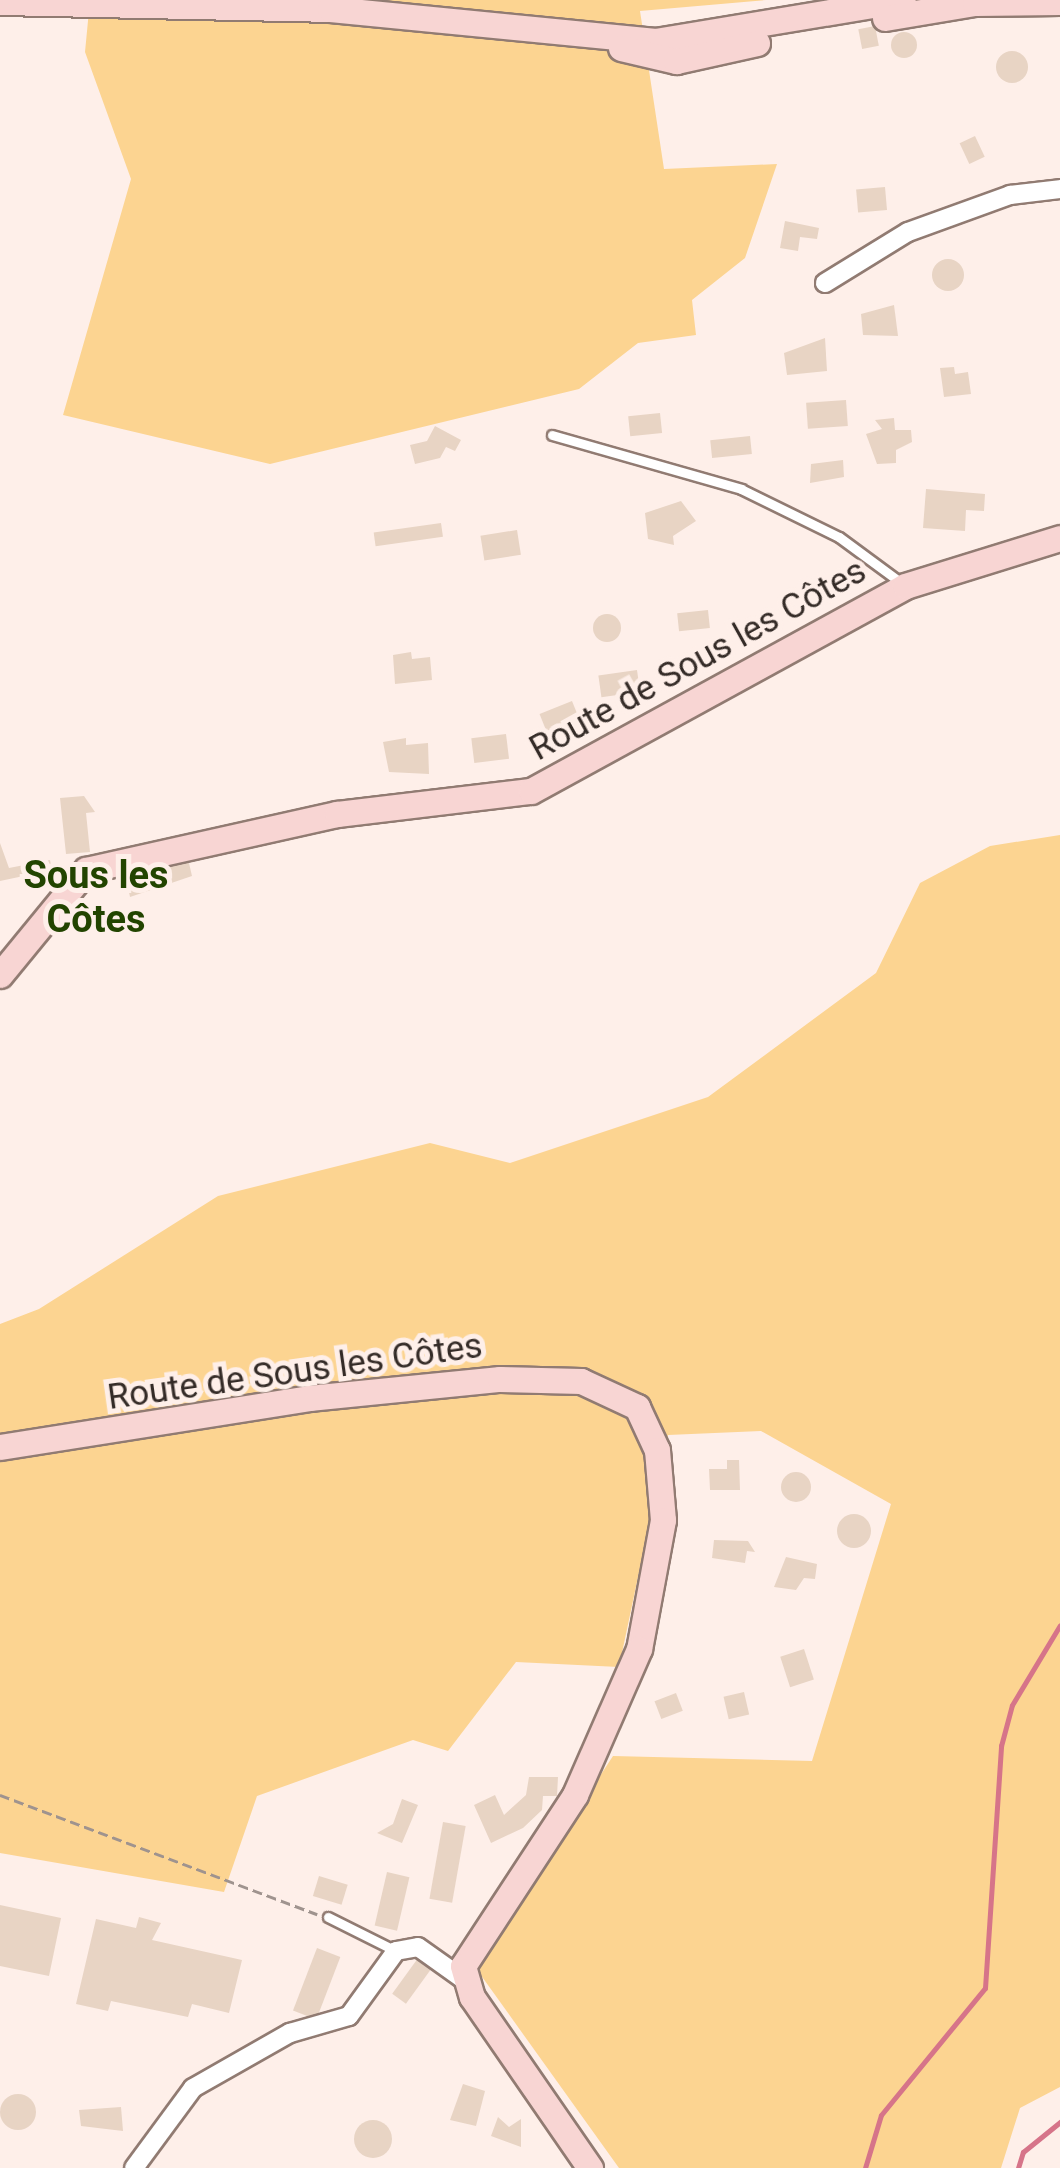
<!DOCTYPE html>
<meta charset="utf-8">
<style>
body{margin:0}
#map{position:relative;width:1060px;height:2168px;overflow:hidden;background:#feefe9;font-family:Roboto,sans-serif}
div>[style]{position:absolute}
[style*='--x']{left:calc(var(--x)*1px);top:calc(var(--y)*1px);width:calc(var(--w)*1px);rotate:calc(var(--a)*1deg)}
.green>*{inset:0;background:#fcd491}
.stream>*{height:5px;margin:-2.5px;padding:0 2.5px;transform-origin:2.5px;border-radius:2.5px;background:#d67489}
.building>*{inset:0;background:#e8d4c4;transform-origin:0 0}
.round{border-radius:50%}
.path>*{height:2.5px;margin-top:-1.25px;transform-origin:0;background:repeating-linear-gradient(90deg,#9f938e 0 10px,transparent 0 15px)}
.roads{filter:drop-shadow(2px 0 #917b72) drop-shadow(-2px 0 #917b72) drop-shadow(0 2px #917b72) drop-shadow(0 -2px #917b72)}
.lane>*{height:9px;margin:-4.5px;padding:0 4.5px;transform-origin:4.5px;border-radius:4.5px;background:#fff}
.street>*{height:18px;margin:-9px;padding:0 9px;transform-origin:9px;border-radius:9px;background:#fff}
.secondary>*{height:25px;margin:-12.5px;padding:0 12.5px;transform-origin:12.5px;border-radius:12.5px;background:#f8d5d3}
span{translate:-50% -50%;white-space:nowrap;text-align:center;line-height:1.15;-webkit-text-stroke:10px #feefe9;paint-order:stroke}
.street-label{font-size:35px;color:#342b27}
.neighbourhood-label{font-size:38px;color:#240;font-weight:700}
</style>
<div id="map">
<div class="green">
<i style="clip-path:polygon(90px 0,766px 0,640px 11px,664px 169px,777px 164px,745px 258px,692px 300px,696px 335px,638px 343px,579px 389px,270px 464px,63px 415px,131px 179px,85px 52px)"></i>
<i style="clip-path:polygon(1060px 835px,1060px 2087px,1020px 2108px,1001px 2168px,619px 2168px,475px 1967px,613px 1756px,812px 1761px,891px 1504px,761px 1431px,668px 1435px,619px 1667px,516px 1662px,448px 1751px,413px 1740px,257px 1796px,224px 1892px,0 1853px,0 1324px,39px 1309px,218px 1196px,430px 1143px,510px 1163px,708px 1097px,876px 973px,920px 883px,990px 846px)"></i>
</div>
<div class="stream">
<i style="--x:865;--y:2168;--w:55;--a:-73.2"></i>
<i style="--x:881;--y:2115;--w:164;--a:-50.7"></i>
<i style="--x:985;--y:1988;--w:243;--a:-86.2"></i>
<i style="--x:1001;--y:1746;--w:42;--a:-75"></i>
<i style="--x:1012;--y:1705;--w:93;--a:-59"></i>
<i style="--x:1018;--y:2168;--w:17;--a:-73"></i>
<i style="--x:1023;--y:2152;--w:48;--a:-39"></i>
</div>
<div class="building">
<i style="left:875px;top:26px;width:20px;height:17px;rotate:79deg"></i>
<i class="round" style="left:891px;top:32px;width:26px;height:26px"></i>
<i class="round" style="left:996px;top:51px;width:32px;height:32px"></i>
<i style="left:975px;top:136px;width:23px;height:17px;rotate:65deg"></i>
<i style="left:885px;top:187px;width:23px;height:29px;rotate:85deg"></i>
<i style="clip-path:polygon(785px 221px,819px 228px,817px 239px,800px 237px,798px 251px,780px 248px)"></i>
<i class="round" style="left:932px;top:259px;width:32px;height:32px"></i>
<i style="clip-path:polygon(894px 305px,898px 336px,863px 335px,861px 314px)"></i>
<i style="clip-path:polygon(825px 338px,827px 371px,787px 375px,784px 353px)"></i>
<i style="clip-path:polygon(954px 367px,955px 374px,968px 372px,971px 394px,944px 397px,940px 368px)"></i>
<i style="left:846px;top:400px;width:26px;height:40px;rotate:86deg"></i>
<i style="left:660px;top:413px;width:20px;height:32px;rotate:84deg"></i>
<i style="clip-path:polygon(894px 418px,895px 430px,911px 430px,912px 442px,896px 450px,896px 463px,877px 464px,866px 434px,882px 429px,875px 420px)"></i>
<i style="clip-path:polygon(435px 426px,461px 440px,455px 451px,446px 447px,440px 458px,415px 464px,410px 445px,427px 441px)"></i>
<i style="left:750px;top:436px;width:18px;height:40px;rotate:84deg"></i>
<i style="clip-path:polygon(843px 460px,844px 477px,810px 483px,811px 464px)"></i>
<i style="clip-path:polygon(926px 489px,985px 494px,984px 511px,966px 510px,965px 531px,923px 528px)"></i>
<i style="clip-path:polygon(681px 501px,696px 521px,673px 536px,674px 545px,648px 539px,645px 513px)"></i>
<i style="left:441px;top:523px;width:14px;height:68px;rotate:82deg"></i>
<i style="left:517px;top:530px;width:25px;height:37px;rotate:81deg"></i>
<i style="left:708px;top:610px;width:18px;height:31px;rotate:84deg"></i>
<i class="round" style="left:593px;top:614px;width:28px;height:28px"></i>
<i style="clip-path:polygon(411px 652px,412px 659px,430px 657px,432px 680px,395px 684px,393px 655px)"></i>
<i style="left:637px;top:670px;width:22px;height:39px;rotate:82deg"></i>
<i style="left:572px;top:701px;width:27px;height:35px;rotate:68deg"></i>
<i style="left:506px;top:734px;width:25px;height:35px;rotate:83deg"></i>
<i style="clip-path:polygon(406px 738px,406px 745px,428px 743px,429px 774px,389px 772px,383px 742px)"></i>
<i style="clip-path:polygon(84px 796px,95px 812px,86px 813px,90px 852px,66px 854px,60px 798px)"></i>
<i style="clip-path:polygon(0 843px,9px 868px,50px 860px,52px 870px,0 881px)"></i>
<i style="clip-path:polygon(188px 859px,192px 876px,130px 897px,125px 874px)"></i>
<i style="clip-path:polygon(727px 1460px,739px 1460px,740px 1490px,710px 1490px,709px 1469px,727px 1469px)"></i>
<i class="round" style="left:781px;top:1472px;width:30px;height:30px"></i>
<i class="round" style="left:837px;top:1514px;width:34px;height:34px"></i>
<i style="clip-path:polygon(714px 1540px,748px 1541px,755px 1552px,747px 1551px,745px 1563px,712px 1558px)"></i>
<i style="clip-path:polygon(786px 1557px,817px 1564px,815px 1579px,804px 1578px,796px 1590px,774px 1587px)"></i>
<i style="left:804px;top:1649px;width:32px;height:25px;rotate:72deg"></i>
<i style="left:744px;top:1692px;width:23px;height:21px;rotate:77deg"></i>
<i style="left:676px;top:1693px;width:19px;height:23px;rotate:69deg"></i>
<i style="clip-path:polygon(529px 1777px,558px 1777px,557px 1796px,543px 1796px,542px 1810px,523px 1828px,491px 1843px,474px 1805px,495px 1795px,504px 1815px,526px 1795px)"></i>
<i style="clip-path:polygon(402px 1799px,418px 1805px,402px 1843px,377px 1833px,393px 1824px)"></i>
<i style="left:443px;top:1822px;width:23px;height:78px;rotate:10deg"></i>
<i style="left:387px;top:1872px;width:23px;height:55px;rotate:13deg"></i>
<i style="left:319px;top:1876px;width:30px;height:21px;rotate:17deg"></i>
<i style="clip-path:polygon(0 1905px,61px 1918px,49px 1976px,0 1966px)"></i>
<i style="clip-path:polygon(139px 1917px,161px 1923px,152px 1940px,242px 1960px,229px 2013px,192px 2004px,188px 2017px,111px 2001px,108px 2011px,76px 2004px,96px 1919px,136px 1928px)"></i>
<i style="left:317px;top:1948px;width:25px;height:67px;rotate:21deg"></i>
<i style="left:421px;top:1954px;width:17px;height:49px;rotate:36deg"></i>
<i style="clip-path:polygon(463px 2084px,485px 2091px,476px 2126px,450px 2120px)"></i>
<i class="round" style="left:0;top:2094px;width:36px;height:36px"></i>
<i style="clip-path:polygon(121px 2107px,123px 2131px,81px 2126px,79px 2110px)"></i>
<i style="clip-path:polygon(498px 2117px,509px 2127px,521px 2119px,521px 2147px,491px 2136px)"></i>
<i class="round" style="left:354px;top:2120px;width:38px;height:38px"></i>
</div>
<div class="path">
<i style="--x:0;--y:1795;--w:339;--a:20.6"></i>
</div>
<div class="roads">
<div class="lane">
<i style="--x:552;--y:435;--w:197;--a:15.9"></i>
<i style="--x:741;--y:489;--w:109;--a:26.1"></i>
<i style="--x:839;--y:537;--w:79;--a:36.3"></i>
<i style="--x:328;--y:1917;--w:76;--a:26.6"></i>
</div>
<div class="street">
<i style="--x:825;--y:283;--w:97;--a:-31.6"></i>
<i style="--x:908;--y:232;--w:109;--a:-19.9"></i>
<i style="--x:1010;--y:195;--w:50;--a:-6.8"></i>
<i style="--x:134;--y:2168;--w:99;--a:-53.6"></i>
<i style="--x:193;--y:2088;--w:112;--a:-29.6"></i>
<i style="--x:290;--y:2033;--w:61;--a:-16.1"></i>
<i style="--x:349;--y:2016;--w:80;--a:-54.1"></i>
<i style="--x:396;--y:1951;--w:22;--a:-10"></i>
<i style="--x:418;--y:1947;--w:55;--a:35.4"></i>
</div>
<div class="secondary">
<i style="--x:0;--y:2;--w:330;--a:1.2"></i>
<i style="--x:330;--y:9;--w:327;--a:5.6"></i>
<i style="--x:655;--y:41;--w:251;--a:-9.4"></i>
<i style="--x:885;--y:18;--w:91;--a:-9.5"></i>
<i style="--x:975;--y:3;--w:85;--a:-0.7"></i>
<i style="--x:621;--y:48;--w:57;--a:13.3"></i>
<i style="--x:676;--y:61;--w:83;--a:-12.5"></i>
<i style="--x:0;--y:975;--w:136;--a:-50.7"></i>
<i style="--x:86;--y:870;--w:257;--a:-12.6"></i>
<i style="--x:337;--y:814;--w:195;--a:-6.8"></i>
<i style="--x:531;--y:791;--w:426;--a:-28.7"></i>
<i style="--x:905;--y:586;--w:162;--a:-17.2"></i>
<i style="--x:0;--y:1447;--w:313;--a:-9"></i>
<i style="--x:309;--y:1398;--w:192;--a:-5.7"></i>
<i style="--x:500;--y:1379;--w:81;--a:1.4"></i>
<i style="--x:581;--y:1381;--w:62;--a:24.9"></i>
<i style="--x:637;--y:1407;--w:47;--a:65.1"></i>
<i style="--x:657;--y:1450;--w:70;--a:85.1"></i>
<i style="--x:663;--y:1520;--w:131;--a:100.5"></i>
<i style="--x:639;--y:1649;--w:159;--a:113.7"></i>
<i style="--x:575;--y:1795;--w:204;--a:123.2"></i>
<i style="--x:463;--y:1966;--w:32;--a:74"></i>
<i style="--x:472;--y:1997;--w:208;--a:55.4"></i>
</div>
</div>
<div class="street-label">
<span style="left:698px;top:660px;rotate:-29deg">Route de Sous les Côtes</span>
<span style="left:295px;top:1372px;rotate:-8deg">Route de Sous les Côtes</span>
</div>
<div class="neighbourhood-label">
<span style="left:96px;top:898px">Sous les<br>Côtes</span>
</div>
</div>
